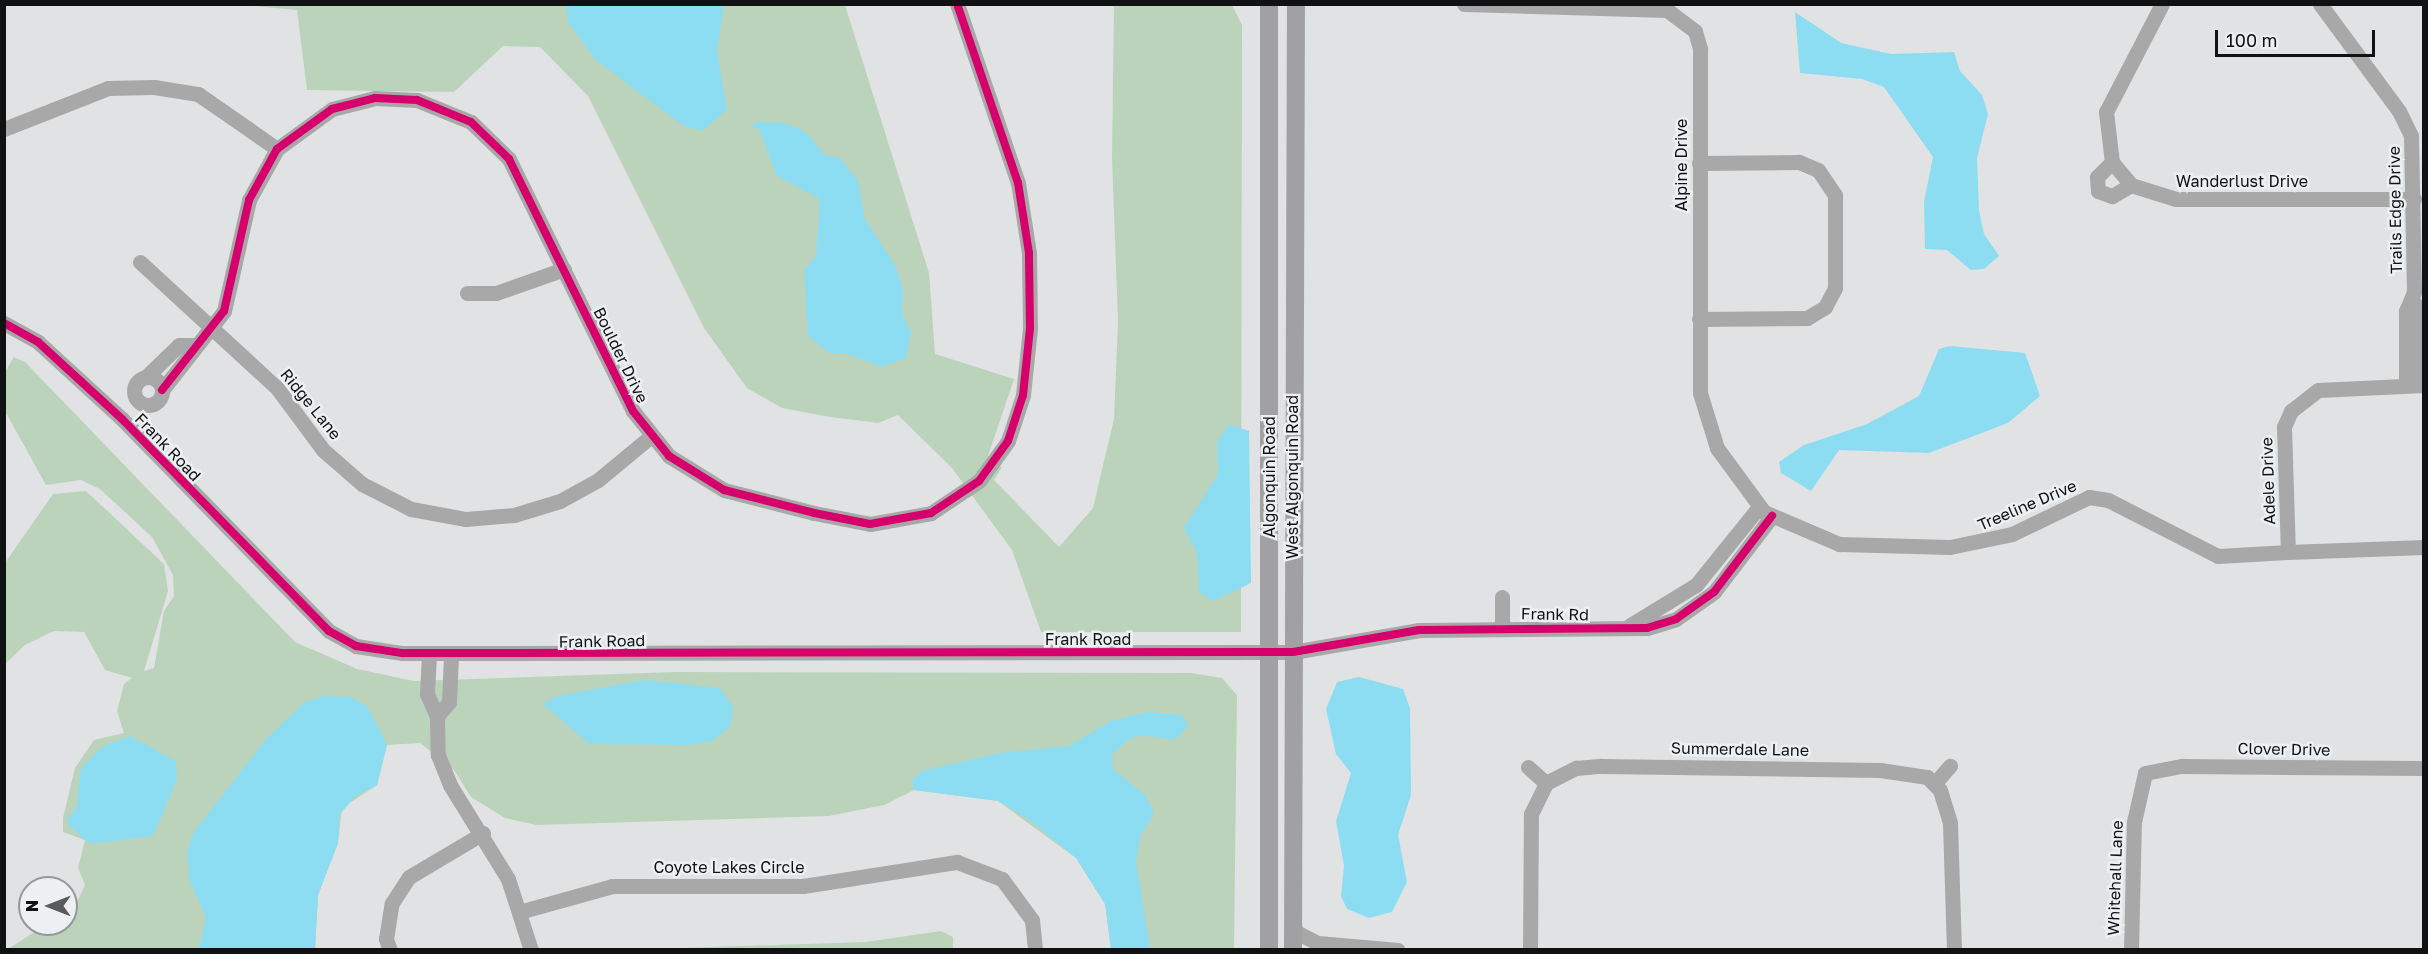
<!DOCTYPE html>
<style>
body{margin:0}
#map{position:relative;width:2428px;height:954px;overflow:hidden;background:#e1e2e4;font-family:"Golos Text",sans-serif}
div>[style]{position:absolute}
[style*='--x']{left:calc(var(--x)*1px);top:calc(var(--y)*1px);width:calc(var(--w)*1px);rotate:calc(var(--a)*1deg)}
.green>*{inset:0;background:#bbd3bb}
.water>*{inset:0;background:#8cddf2}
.minor>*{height:15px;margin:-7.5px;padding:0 7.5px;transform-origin:7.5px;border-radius:7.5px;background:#a9a8a8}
.minor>.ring{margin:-7.5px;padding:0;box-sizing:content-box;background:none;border:15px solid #a9a8a8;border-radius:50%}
.major>*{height:18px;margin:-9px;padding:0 9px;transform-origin:9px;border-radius:9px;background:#a1a1a3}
.cycleway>*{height:8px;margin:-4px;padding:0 4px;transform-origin:4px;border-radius:4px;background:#d6006c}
span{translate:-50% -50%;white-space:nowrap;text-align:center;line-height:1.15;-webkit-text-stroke:5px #edf0f2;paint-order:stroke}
.street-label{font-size:16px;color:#101112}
.frame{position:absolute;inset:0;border:6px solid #101112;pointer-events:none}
.north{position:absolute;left:18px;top:876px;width:60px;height:60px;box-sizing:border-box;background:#edf0f2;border:2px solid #959798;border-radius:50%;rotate:270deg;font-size:16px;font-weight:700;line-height:24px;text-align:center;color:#101112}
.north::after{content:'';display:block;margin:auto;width:21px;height:27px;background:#595a5c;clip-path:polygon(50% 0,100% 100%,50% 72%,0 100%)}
.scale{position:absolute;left:2215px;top:30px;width:160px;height:27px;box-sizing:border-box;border:3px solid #101112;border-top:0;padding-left:8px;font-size:18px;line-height:21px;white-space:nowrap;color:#101112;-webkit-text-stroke:4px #edf0f2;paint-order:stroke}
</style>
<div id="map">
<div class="green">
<i style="clip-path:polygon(242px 5px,845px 5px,929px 273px,935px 354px,1014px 379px,988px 456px,1002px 467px,994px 480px,1059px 547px,1093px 508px,1114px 419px,1118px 321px,1112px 158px,1114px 5px,1232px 5px,1242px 25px,1241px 632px,1041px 632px,1012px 550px,952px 468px,898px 415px,878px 423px,830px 417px,782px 408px,747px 388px,704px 328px,588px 96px,540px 47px,503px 46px,454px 92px,307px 90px,297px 10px)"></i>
<i style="clip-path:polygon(14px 357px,25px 362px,295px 642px,357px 669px,414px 681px,675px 672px,1191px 673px,1222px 678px,1237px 695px,1234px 949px,1111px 949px,1105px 904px,1076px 858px,998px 801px,914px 790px,884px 805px,829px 816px,537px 825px,505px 818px,471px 797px,454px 770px,420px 743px,387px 745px,377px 785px,342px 808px,338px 843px,318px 895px,315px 949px,8px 949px,47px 924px,66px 924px,66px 912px,75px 907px,85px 885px,78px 868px,85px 840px,63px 832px,63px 818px,75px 768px,94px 740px,124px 733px,117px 711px,124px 684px,132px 678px,105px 670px,84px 632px,54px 631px,25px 645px,5px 664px,5px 563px,53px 494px,86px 491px,164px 564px,168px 591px,144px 671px,154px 668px,164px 611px,174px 596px,173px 575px,152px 537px,100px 489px,81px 480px,46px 485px,5px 411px,5px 372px)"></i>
<i style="clip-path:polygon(941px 931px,953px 937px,953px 949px,652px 949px,866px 942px)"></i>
</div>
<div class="water">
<i style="clip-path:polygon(566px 5px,724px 5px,717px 51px,727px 110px,702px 131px,682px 125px,596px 60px,568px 22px)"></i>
<i style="clip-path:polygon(1795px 12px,1841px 43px,1891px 54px,1954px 52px,1960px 71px,1982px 95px,1988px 114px,1977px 158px,1979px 210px,1984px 234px,1999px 256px,1984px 269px,1971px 270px,1947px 250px,1925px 249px,1924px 202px,1933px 157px,1884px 87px,1862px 79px,1800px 73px)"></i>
<i style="clip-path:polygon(760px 122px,786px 123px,807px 133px,824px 155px,840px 158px,858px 181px,865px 219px,895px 265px,903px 290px,902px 315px,911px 332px,906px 358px,881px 367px,846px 353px,829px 353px,808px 336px,804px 270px,816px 256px,820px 199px,777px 176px,759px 129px,750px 126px)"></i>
<i style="clip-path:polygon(1950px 346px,2025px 353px,2040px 396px,2008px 423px,1929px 453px,1839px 450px,1811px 491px,1781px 473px,1779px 462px,1804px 445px,1867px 424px,1919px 396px,1939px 349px)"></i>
<i style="clip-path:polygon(1229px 424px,1249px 431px,1251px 583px,1213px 601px,1199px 592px,1197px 553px,1184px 528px,1218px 474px,1217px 442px)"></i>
<i style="clip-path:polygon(1359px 677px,1403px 689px,1410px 708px,1411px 795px,1398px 835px,1407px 882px,1392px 912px,1369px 918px,1347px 909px,1341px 896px,1344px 866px,1336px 821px,1351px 773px,1336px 754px,1326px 709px,1337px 682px)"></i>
<i style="clip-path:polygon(644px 680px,720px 688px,733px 706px,730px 727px,712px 741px,689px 745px,589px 744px,543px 704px,557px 696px)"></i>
<i style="clip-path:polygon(324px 696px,351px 697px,367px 706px,387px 745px,377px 785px,356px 796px,339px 815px,338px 843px,318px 895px,315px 949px,199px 949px,206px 917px,189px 879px,187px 851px,194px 832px,267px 738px,305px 702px)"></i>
<i style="clip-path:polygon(1147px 712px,1181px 715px,1189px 725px,1175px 740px,1143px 735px,1129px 739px,1112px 755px,1113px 769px,1145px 795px,1154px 813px,1140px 837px,1136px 861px,1150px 949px,1111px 949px,1105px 904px,1076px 858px,1029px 820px,998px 801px,914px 790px,912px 780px,922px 771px,1000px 753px,1069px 746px,1111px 721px)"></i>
<i style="clip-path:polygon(130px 736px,176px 761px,177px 780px,153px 836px,89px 844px,66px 822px,77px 806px,81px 768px,102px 747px)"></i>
</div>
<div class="minor">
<i style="--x:1464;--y:4;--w:203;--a:1.7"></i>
<i style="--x:1667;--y:10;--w:35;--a:37"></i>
<i style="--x:1695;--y:31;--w:19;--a:74"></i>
<i style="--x:1700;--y:49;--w:344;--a:90"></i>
<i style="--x:1700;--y:393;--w:58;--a:72.8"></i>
<i style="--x:1717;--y:448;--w:79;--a:53.7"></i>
<i style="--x:1764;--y:512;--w:82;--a:23.1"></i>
<i style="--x:1839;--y:544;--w:111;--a:1.5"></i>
<i style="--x:1950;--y:547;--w:63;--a:-11.8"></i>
<i style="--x:2012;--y:534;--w:85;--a:-25.7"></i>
<i style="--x:2089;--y:497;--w:19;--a:9"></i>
<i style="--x:2108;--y:500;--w:123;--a:27"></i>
<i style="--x:2218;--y:556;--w:70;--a:-3.3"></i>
<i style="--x:2162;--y:4;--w:122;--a:117.4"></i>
<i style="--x:2106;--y:112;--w:50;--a:83.2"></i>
<i style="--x:2112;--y:162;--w:30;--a:50"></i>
<i style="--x:2131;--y:185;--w:47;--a:17.3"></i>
<i style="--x:2176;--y:199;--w:238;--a:0"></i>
<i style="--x:2320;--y:4;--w:133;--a:53.6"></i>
<i style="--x:2399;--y:111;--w:28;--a:64"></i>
<i style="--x:2411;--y:136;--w:156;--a:88.9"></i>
<i style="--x:2414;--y:292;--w:21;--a:113"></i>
<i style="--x:2406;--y:311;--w:73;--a:90"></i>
<i style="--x:4;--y:129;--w:112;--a:-21.5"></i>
<i style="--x:108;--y:88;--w:46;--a:-1.2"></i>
<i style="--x:154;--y:87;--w:45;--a:9"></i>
<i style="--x:198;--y:94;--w:96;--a:34.8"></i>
<i style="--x:2112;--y:162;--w:21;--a:135"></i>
<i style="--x:2097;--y:177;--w:14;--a:86"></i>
<i style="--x:2098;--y:191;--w:15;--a:20"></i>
<i style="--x:2112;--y:196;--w:22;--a:-30"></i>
<i style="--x:140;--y:262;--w:186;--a:42.6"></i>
<i style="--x:277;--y:388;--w:77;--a:53.4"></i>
<i style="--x:323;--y:450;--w:52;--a:41.1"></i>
<i style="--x:362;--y:484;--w:55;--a:27"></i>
<i style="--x:411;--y:509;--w:56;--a:10.3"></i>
<i style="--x:466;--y:519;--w:48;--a:-4.8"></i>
<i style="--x:514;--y:515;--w:48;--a:-16.9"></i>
<i style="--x:560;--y:501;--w:43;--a:-28.9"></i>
<i style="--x:598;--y:480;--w:67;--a:-39.6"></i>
<i style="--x:467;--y:293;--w:29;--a:0"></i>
<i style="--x:496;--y:293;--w:72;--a:-19.4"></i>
<i style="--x:2413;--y:301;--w:14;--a:56"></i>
<i style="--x:2421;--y:313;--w:72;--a:90"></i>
<i style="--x:1699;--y:319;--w:108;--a:-0.5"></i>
<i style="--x:1807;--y:318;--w:21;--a:-31"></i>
<i style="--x:1825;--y:307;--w:21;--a:-62"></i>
<i style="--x:1835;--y:288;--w:93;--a:-90"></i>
<i style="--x:1835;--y:195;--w:30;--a:-124"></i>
<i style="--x:1818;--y:170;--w:21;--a:-157"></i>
<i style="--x:1799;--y:162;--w:100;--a:179.4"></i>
<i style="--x:4;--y:323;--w:39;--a:29"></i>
<i style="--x:38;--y:342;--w:114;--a:42.5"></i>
<i style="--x:122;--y:419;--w:296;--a:45.7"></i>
<i style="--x:329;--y:631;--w:31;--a:29"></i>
<i style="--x:356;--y:646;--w:47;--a:8.7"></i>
<i style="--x:402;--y:653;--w:891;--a:-0.06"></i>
<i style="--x:1293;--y:652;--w:128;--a:-9.9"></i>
<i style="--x:1419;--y:630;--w:228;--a:-0.5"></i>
<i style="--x:1647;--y:628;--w:30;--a:-17"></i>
<i style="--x:1676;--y:619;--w:47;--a:-35.4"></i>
<i style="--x:1714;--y:592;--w:96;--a:-52.7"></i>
<i class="ring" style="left:134px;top:377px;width:13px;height:13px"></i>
<i style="--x:146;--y:377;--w:46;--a:-44.1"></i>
<i style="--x:179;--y:345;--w:14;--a:0"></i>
<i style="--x:2424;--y:385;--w:106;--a:177.3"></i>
<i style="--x:2318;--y:390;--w:34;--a:142"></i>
<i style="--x:2291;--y:411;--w:17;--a:114"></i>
<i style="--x:2284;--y:427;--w:125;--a:88.2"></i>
<i style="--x:2288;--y:552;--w:136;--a:-2.1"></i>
<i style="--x:162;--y:390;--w:100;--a:-51.9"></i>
<i style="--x:224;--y:311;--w:114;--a:-77.3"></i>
<i style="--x:249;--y:200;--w:58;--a:-61.2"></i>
<i style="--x:277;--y:149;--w:68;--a:-36"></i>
<i style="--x:332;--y:109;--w:44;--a:-14.3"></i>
<i style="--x:375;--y:98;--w:42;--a:2.7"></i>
<i style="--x:417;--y:100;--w:58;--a:22.2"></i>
<i style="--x:471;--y:122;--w:53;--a:44.2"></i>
<i style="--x:509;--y:159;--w:281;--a:63.8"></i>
<i style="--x:633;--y:411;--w:58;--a:51.3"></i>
<i style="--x:669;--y:456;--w:65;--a:31.7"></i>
<i style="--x:724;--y:490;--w:93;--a:14.3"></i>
<i style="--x:814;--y:513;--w:57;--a:11.1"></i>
<i style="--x:870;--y:524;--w:62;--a:-10.2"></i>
<i style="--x:931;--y:513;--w:58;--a:-33.7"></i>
<i style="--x:979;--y:481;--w:49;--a:-54.1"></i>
<i style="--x:1008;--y:441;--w:48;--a:-71.9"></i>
<i style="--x:1023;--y:395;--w:67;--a:-84"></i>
<i style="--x:1030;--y:328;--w:75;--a:-90.8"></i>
<i style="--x:1029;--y:253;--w:71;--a:-98.9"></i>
<i style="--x:1018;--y:183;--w:189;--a:-108.8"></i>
<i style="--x:1502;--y:597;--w:30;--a:90"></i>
<i style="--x:1629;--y:626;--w:79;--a:-31.5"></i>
<i style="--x:1696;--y:585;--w:100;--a:-51.1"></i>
<i style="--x:429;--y:655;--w:39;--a:93"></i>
<i style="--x:427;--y:694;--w:24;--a:66"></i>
<i style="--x:437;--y:716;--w:39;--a:89"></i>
<i style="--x:438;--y:755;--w:32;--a:68"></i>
<i style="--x:450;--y:785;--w:110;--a:58.3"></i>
<i style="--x:508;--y:879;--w:75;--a:72.1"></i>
<i style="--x:437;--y:716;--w:18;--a:-49"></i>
<i style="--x:449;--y:702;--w:46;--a:-87.5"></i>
<i style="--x:1528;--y:767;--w:24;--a:42"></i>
<i style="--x:1546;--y:783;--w:34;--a:-27"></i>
<i style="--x:1576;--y:768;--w:25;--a:-5"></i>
<i style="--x:1601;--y:766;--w:279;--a:0.8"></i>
<i style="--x:1880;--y:770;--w:48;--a:8.5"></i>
<i style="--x:1927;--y:777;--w:18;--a:45"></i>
<i style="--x:1940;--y:790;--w:34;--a:73"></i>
<i style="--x:1950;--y:823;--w:127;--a:88.2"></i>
<i style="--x:1935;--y:783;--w:23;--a:-49"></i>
<i style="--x:519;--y:912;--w:97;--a:-15.6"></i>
<i style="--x:612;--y:886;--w:191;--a:0"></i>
<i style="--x:803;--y:886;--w:156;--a:-8.9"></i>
<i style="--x:957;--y:862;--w:48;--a:20.7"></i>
<i style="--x:1002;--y:879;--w:51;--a:53.8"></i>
<i style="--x:1032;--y:920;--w:30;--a:84"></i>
<i style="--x:1293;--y:922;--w:10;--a:73"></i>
<i style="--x:1296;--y:932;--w:25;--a:27"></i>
<i style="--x:1318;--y:943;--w:80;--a:5"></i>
<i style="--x:390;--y:950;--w:12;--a:-110"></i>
<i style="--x:386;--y:939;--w:36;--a:-81"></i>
<i style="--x:392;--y:903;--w:31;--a:-57"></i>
<i style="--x:409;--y:877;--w:86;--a:-30.7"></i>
<i style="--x:1530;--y:950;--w:136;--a:-89.6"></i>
<i style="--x:1531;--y:814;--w:34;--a:-64"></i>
<i style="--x:2131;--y:950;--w:128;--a:-88.7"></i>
<i style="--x:2134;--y:822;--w:50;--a:-77.3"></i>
<i style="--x:2145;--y:773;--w:38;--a:-11"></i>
<i style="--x:2182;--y:766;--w:242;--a:0.5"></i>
</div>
<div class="major">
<i style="--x:1269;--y:4;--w:946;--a:90"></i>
<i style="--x:1293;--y:950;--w:946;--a:-89.82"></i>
</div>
<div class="cycleway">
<i style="--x:4;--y:323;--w:39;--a:29"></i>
<i style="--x:38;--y:342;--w:114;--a:42.5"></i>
<i style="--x:122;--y:419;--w:296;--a:45.7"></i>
<i style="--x:329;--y:631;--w:31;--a:29"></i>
<i style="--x:356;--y:646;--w:47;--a:8.7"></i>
<i style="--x:402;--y:653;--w:891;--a:-0.06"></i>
<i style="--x:1293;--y:652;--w:128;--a:-9.9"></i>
<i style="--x:1419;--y:630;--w:228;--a:-0.5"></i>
<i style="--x:1647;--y:628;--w:30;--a:-17"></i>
<i style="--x:1676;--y:619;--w:47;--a:-35.4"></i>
<i style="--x:1714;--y:592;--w:96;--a:-52.7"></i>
<i style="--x:162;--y:390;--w:100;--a:-51.9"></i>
<i style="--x:224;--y:311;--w:114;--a:-77.3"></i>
<i style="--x:249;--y:200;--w:58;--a:-61.2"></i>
<i style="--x:277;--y:149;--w:68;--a:-36"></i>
<i style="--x:332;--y:109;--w:44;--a:-14.3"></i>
<i style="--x:375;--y:98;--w:42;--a:2.7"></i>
<i style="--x:417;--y:100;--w:58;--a:22.2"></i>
<i style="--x:471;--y:122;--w:53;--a:44.2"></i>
<i style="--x:509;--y:159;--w:281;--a:63.8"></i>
<i style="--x:633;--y:411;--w:58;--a:51.3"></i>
<i style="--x:669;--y:456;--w:65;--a:31.7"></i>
<i style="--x:724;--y:490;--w:93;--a:14.3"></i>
<i style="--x:814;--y:513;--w:57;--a:11.1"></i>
<i style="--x:870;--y:524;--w:62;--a:-10.2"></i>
<i style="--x:931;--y:513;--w:58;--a:-33.7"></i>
<i style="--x:979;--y:481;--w:49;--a:-54.1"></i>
<i style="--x:1008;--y:441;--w:48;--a:-71.9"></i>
<i style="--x:1023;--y:395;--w:67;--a:-84"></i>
<i style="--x:1030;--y:328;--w:75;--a:-90.8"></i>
<i style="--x:1029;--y:253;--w:71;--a:-98.9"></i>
<i style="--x:1018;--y:183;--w:189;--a:-108.8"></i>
</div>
<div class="street-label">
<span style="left:1681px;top:165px;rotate:-90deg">Alpine Drive</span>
<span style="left:2242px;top:181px">Wanderlust Drive</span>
<span style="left:2395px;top:210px;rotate:-91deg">Trails Edge Drive</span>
<span style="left:621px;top:355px;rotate:64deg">Boulder Drive</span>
<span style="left:311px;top:404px;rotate:51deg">Ridge Lane</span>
<span style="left:168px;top:447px;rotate:46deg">Frank Road</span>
<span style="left:1269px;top:477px;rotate:-90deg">Algonquin Road</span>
<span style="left:1292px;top:477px;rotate:-90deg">West Algonquin Road</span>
<span style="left:2268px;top:481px;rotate:-92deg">Adele Drive</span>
<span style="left:2027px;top:505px;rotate:-23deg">Treeline Drive</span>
<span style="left:1555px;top:614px;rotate:1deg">Frank Rd</span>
<span style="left:1088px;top:639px">Frank Road</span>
<span style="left:602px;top:641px;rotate:-1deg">Frank Road</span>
<span style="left:1740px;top:749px;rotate:1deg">Summerdale Lane</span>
<span style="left:2284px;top:749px;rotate:1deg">Clover Drive</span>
<span style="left:729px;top:867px">Coyote Lakes Circle</span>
<span style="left:2115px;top:878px;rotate:-88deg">Whitehall Lane</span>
</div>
<div class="frame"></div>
<div class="north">N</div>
<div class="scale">100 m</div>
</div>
